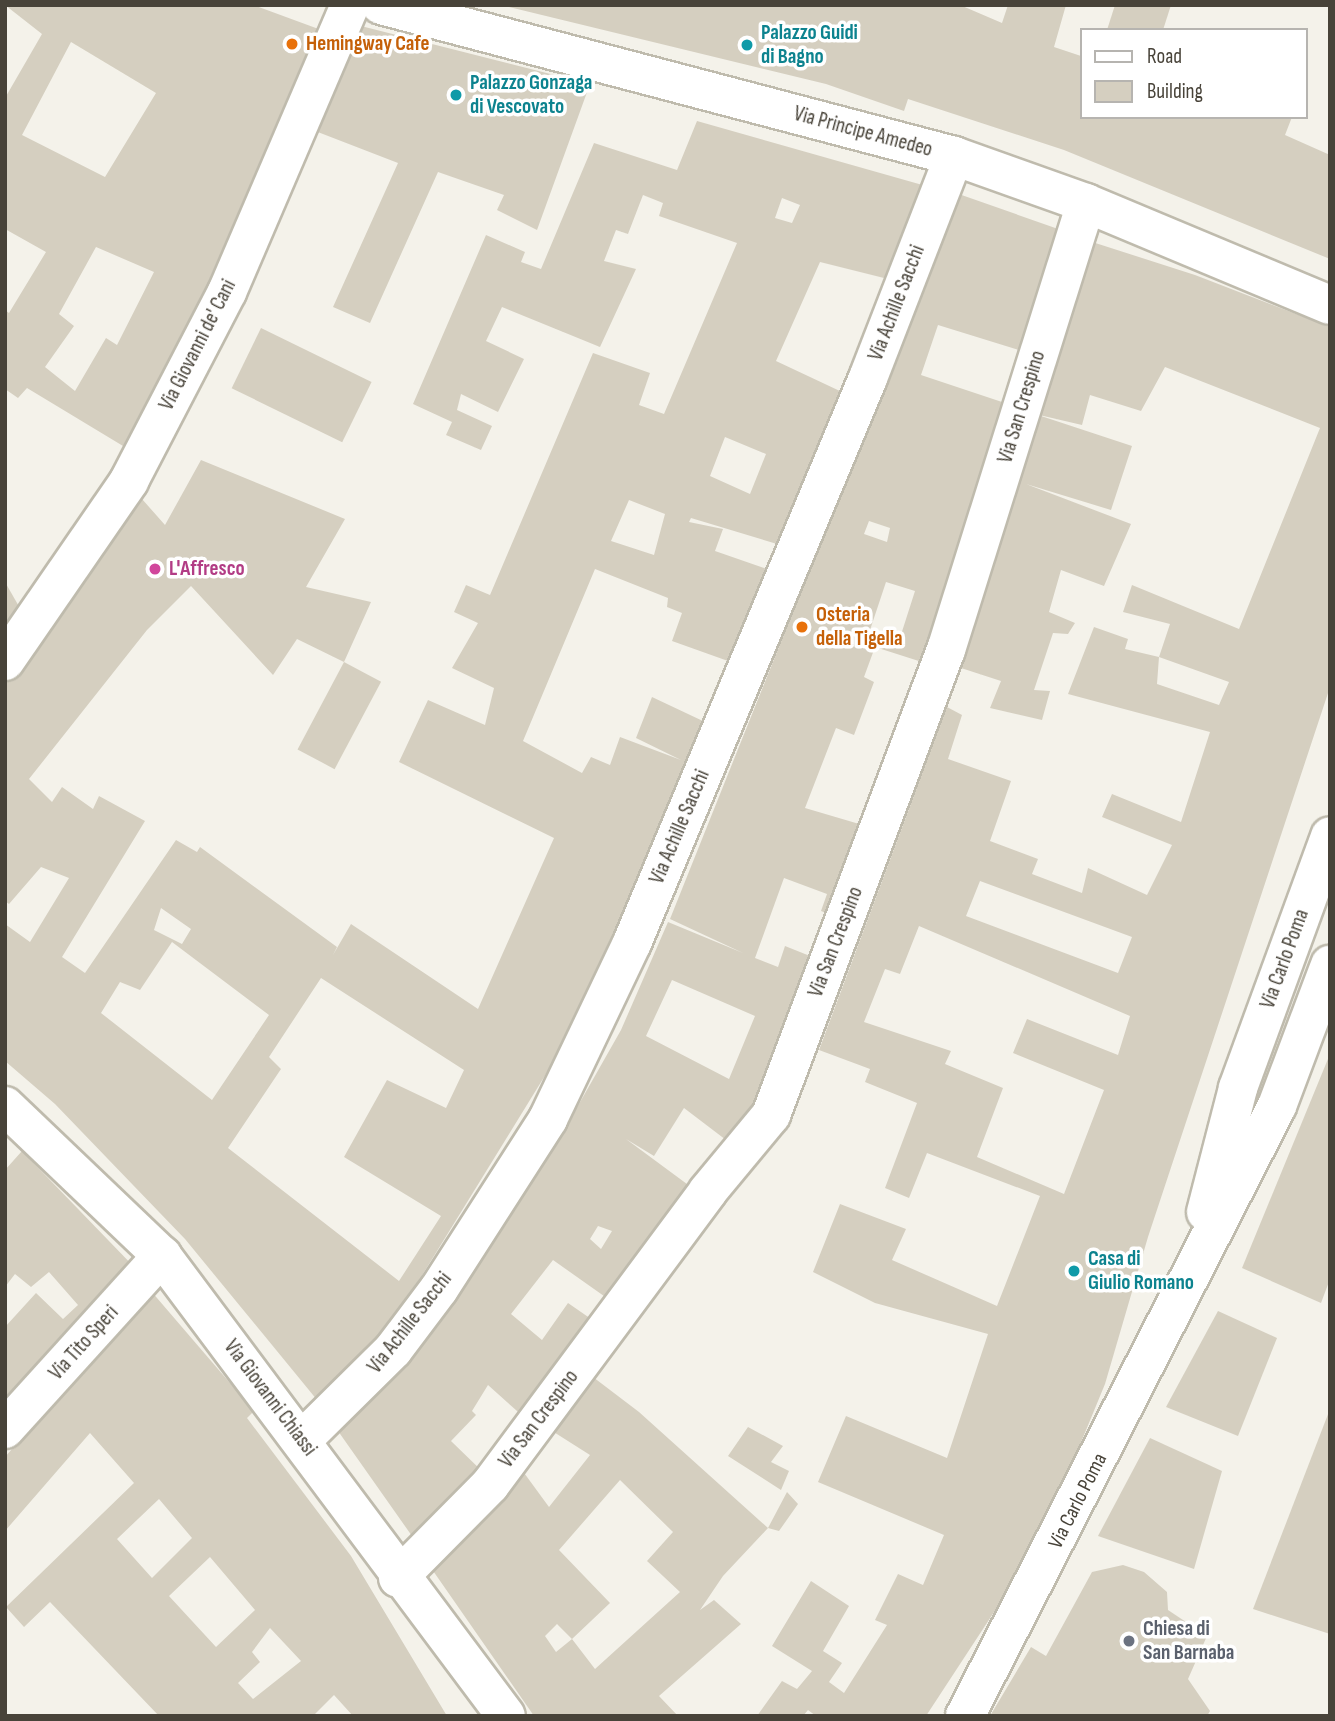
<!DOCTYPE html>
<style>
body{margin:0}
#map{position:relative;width:1335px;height:1721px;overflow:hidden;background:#f4f2ea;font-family:"Sofia Sans Condensed",sans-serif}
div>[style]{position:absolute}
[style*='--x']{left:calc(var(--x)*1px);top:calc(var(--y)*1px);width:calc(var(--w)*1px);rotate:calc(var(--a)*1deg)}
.building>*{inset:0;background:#d5cfc0;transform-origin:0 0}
.roads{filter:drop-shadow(2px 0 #bfbbad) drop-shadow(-2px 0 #bfbbad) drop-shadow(0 2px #bfbbad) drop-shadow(0 -2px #bfbbad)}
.minor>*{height:38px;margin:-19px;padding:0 19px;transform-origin:19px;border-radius:19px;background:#fff}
.dots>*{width:19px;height:19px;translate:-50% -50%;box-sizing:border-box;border:4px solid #fff;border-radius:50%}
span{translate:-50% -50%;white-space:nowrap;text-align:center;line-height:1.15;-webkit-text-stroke:7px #fff;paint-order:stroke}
.culture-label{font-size:21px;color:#0d838f;font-weight:700}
.left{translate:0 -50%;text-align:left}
.food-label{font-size:21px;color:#c56008;font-weight:700}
.street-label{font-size:21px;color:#484339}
.hotel-label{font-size:21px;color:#b23c85;font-weight:700}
.worship-label{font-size:21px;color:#5b616d;font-weight:700}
.frame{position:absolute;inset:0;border:7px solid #484339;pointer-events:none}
.legend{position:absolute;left:1080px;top:28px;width:228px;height:91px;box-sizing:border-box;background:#fff;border:2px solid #b6b4b0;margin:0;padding:9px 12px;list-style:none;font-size:21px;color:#484339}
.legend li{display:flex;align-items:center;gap:14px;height:35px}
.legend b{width:35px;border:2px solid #b6b4b0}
</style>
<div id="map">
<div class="building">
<i style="clip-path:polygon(evenodd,5px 5px,253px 5px,324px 31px,208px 282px,220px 283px,128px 449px,27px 388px,18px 398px,5px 389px,5px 310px,9px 313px,46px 252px,5px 229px,5px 98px,42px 34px,5px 5px,71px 42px,156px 93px,105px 177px,22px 135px,71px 42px,5px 5px,96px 247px,154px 272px,117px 345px,106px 338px,75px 391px,45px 367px,74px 326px,59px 314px,96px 247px)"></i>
<i style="clip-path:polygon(501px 5px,960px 5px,1002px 23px,1008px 5px,1066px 5px,1054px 47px,1081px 56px,1081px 117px,1292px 117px,1285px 135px,1330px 155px,1330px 259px,1064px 150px,908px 99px,904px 111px,826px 84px)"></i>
<i style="clip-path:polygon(1115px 5px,1171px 5px,1163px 30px,1107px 30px)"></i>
<i style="clip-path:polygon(357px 25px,590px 84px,537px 230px,497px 210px,504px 195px,438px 172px,370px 323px,333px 307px,398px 163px,310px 129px)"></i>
<i style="clip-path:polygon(evenodd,697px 121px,926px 186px,892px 280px,820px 262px,776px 361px,842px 392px,777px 544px,691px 518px,689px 522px,723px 529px,715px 551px,767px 569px,728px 661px,672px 641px,682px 613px,667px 607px,668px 598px,595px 569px,523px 741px,582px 773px,591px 757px,610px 765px,620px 737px,681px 760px,636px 738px,652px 697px,705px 722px,565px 1043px,373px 1355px,322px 1406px,185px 1239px,55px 1104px,5px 1061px,5px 924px,30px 942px,69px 878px,41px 867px,9px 904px,5px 901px,5px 681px,142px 499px,165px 525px,201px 460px,345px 519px,306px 587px,371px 602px,344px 662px,297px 639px,273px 675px,191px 586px,147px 630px,29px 779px,52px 802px,62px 787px,93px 809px,99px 796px,145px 821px,62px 957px,85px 973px,176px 840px,197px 852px,200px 847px,337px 947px,333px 955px,351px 924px,478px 1009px,554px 838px,399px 762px,428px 700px,485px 725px,494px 688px,452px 668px,478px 623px,454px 612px,466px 585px,490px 595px,593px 353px,650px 373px,639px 405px,664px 414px,737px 243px,659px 216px,663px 203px,643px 195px,628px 234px,616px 230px,604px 261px,636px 269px,600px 347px,502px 307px,486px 341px,524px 359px,498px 412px,461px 394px,457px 410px,492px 426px,481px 450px,446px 435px,452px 422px,413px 404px,486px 235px,525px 252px,521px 262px,541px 269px,594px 143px,677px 170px,697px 121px,782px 198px,800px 205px,792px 223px,775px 218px,782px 198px,697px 121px,725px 437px,766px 454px,750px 494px,710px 476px,725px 437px,697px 121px,629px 500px,665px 514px,654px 555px,611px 541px,629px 500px,697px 121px,161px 908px,191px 929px,182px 944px,154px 930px,161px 908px,697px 121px,172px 942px,269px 1015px,212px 1100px,101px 1013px,120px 982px,140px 990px,172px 942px,697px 121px,321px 978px,464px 1070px,446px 1108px,387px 1080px,344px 1157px,441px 1216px,399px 1281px,228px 1148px,281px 1069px,269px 1057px,321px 978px)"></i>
<i style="clip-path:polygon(evenodd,953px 192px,1061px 230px,1022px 351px,938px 325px,921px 375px,1008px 404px,925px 663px,875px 647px,864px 677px,874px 682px,854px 735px,836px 728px,805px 808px,866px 826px,836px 917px,821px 911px,827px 894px,784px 878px,755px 958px,778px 967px,785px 946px,820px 960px,770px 1090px,730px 1143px,684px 1108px,654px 1156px,626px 1139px,691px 1187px,611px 1301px,553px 1260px,511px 1314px,542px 1340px,568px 1303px,594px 1321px,526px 1419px,488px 1385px,472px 1411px,476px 1415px,451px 1441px,485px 1474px,419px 1546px,338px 1431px,575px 1111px,621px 1030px,668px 922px,743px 953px,670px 919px,829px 522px,953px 192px,869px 521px,890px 528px,887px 542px,864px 534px,869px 521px,953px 192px,886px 582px,915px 591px,898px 644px,869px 633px,886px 582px,953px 192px,672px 980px,755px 1016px,729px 1079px,646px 1036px,672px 980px,953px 192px,598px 1226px,612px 1231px,601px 1249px,590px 1239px,598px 1226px)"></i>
<i style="clip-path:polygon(evenodd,1086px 240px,1195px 275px,1330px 327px,1330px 687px,1148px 1237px,1105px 1384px,1040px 1542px,926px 1716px,816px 1716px,808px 1710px,803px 1716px,757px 1716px,782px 1681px,797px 1689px,812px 1671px,772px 1646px,811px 1581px,849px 1606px,823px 1651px,842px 1663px,829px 1682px,844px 1693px,887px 1625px,875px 1620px,898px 1574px,923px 1585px,944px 1535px,818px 1482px,846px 1416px,947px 1458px,988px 1334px,875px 1303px,813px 1272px,840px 1204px,906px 1229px,892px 1260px,997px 1306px,1040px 1196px,927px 1153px,909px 1198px,885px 1188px,917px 1103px,865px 1082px,870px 1069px,819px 1050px,947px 707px,962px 715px,948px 759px,1011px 781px,990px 841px,1038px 859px,1032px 874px,1082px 893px,1088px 868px,1147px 895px,1172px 845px,1102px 817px,1112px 794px,1181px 822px,1210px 732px,1068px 694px,1094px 627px,1128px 639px,1125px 649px,1159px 657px,1157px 684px,1219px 705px,1229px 682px,1159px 657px,1170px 624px,1123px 612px,1132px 585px,1239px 629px,1320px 428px,1165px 367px,1141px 411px,1090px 395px,1082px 425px,1035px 414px,1132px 446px,1111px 510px,1026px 484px,1131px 524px,1104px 586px,1061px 570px,1049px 612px,1075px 623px,1068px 634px,1053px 633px,1034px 690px,1050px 691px,1042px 720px,990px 708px,1001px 681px,961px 668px,991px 548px,1086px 240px,980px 881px,1132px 937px,1118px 973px,966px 916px,980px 881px,1086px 240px,919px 926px,1130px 1016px,1118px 1055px,1027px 1019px,1013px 1053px,1104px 1090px,1064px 1194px,977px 1157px,1003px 1088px,945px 1064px,951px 1051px,864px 1022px,885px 969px,900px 974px,919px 926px)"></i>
<i style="left:261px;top:328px;width:123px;height:67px;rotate:26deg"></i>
<i style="clip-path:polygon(5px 582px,21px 610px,5px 632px)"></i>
<i style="left:344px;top:662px;width:42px;height:99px;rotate:28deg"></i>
<i style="clip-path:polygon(1330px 1054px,1330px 1279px,1321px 1303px,1242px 1268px)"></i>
<i style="clip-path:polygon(22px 1151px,138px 1271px,5px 1405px,5px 1327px,36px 1293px,63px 1319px,78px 1305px,49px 1272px,31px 1287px,15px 1274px,5px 1287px,5px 1170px)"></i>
<i style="clip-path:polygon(evenodd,151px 1291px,254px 1411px,247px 1418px,351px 1556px,447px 1716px,353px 1716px,334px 1695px,313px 1716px,159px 1716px,50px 1602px,24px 1627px,6px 1607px,134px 1483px,90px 1433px,5px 1531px,5px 1457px,151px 1291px,159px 1499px,192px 1538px,152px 1578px,117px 1539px,159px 1499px,151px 1291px,210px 1557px,255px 1610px,216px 1647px,169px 1596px,210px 1557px,151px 1291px,270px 1628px,301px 1661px,253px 1699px,238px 1683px,260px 1662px,252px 1652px,270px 1628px)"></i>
<i style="clip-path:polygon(1218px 1311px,1277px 1338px,1238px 1436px,1166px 1407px)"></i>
<i style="clip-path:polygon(evenodd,589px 1374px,639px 1412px,768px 1528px,787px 1492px,798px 1504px,779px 1531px,768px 1528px,723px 1576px,700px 1610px,714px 1600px,741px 1624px,659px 1696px,678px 1716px,534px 1716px,429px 1565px,519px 1466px,549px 1507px,590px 1455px,549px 1429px,589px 1374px,620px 1480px,673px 1532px,647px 1561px,680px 1592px,595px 1669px,572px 1639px,610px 1603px,559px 1550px,620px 1480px,589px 1374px,557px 1624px,572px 1639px,556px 1652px,545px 1636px,557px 1624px)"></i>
<i style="clip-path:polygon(1330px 1409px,1330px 1634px,1253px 1609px)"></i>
<i style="clip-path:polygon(748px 1427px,783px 1446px,771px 1462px,789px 1471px,781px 1490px,728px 1456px)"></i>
<i style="clip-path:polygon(1150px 1438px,1222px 1471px,1194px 1569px,1098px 1536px)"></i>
<i style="clip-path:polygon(1123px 1565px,1144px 1572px,1167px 1592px,1168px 1610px,1207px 1636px,1188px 1679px,1210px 1711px,1207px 1716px,990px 1716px,1031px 1647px,1046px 1656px,1092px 1572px)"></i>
</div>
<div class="roads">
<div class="minor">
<i style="--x:381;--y:5;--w:593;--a:14.76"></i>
<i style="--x:954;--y:156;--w:140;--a:19.6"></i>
<i style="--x:1086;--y:203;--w:264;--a:22.7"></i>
<i style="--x:5;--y:661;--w:219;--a:-55.4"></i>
<i style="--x:129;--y:481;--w:213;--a:-62.6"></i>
<i style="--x:227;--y:292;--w:312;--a:-66.8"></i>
<i style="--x:5;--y:1106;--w:217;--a:43.7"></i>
<i style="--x:162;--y:1256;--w:574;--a:53.21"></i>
<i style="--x:1206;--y:1212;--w:128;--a:-75.5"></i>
<i style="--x:1238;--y:1088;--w:268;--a:-69.9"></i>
<i style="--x:5;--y:1429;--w:234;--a:-47.8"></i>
<i style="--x:303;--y:1439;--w:127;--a:-44.7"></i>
<i style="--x:393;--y:1350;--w:76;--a:-53"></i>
<i style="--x:439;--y:1289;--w:202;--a:-57.3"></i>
<i style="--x:548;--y:1119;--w:195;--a:-64.5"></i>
<i style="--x:632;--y:943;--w:612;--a:-67.33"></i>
<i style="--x:868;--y:378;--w:238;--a:-68.8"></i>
<i style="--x:398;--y:1578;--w:131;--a:-45.3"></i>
<i style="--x:490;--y:1485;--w:366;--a:-53.4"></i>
<i style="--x:708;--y:1191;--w:99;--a:-50.3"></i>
<i style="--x:771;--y:1115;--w:497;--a:-69.4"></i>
<i style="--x:946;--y:650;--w:468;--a:-72.6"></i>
<i style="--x:965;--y:1716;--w:685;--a:-62.91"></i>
<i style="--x:1277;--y:1106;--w:151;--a:-69.4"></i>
</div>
</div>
<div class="dots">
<i style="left:292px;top:44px;background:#e8710a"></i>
<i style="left:747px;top:45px;background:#0f9aa8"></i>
<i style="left:456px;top:95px;background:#0f9aa8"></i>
<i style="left:155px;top:569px;background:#d1479c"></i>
<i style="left:802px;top:627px;background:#e8710a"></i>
<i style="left:1074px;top:1271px;background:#0f9aa8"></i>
<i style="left:1129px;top:1641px;background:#6b7280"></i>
</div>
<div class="culture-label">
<span class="left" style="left:761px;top:45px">Palazzo Guidi<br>di Bagno</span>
<span class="left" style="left:470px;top:95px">Palazzo Gonzaga<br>di Vescovato</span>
<span class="left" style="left:1088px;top:1271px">Casa di<br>Giulio Romano</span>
</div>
<div class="food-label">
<span class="left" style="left:306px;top:44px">Hemingway Cafe</span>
<span class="left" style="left:816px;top:627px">Osteria<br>della Tigella</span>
</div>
<div class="street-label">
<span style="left:863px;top:132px;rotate:15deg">Via Principe Amedeo</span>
<span style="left:897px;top:303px;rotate:-69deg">Via Achille Sacchi</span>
<span style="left:198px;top:345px;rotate:-63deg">Via Giovanni de' Cani</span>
<span style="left:1022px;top:407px;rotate:-73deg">Via San Crespino</span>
<span style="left:680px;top:827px;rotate:-67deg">Via Achille Sacchi</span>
<span style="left:836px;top:942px;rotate:-69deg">Via San Crespino</span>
<span style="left:1285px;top:959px;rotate:-70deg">Via Carlo Poma</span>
<span style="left:410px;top:1323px;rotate:-52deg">Via Achille Sacchi</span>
<span style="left:84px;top:1343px;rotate:-48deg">Via Tito Speri</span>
<span style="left:270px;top:1398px;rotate:53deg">Via Giovanni Chiassi</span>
<span style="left:539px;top:1419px;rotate:-53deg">Via San Crespino</span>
<span style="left:1078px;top:1501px;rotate:-63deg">Via Carlo Poma</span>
</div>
<div class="hotel-label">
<span class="left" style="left:169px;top:569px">L'Affresco</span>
</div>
<div class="worship-label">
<span class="left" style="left:1143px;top:1641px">Chiesa di<br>San Barnaba</span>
</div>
<div class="frame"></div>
<ul class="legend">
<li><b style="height:9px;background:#fff"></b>Road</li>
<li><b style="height:19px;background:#d5cfc0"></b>Building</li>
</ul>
</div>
